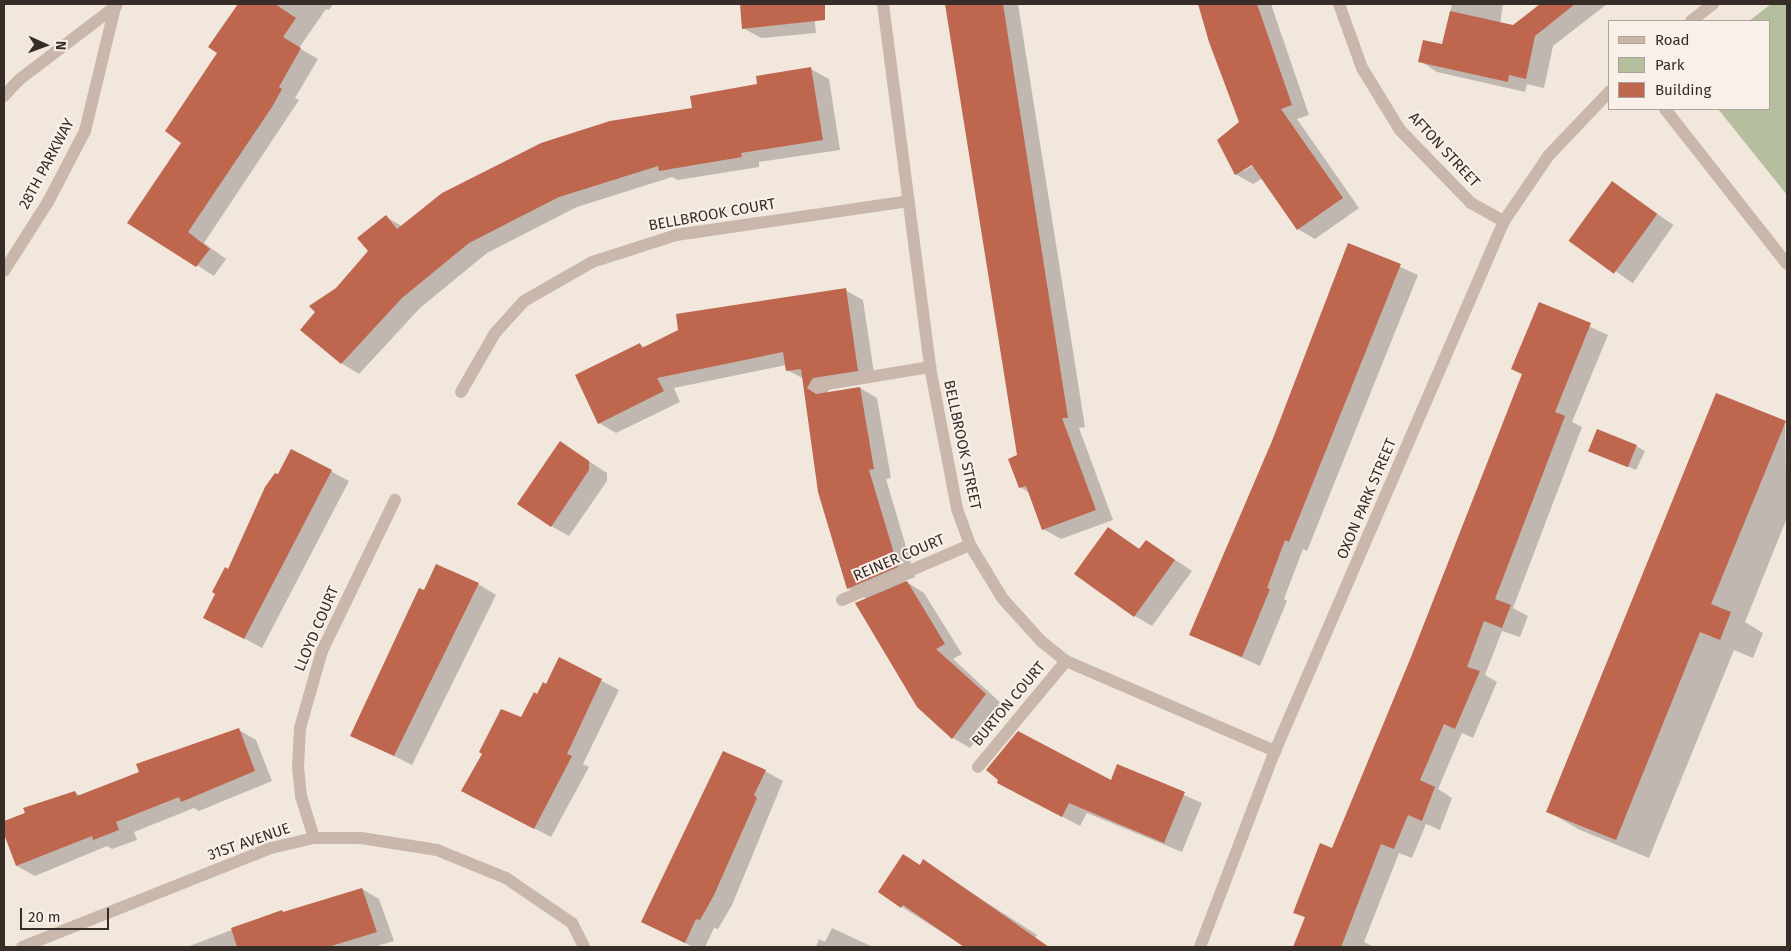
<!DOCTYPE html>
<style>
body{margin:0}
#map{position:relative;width:1791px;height:951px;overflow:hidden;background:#f1e7dd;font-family:"Fira Sans",sans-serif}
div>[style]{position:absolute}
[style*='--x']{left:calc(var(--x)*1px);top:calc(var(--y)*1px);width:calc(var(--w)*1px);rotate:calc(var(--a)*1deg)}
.green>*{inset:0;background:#b5bf9e}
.shadow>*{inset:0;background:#0003;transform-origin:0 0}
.building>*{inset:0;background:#be664e;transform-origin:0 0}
.minor>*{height:12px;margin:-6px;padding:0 6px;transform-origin:6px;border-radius:6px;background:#c8b7aa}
span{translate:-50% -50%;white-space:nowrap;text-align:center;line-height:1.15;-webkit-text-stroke:4px #f9f1e9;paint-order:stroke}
.street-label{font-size:15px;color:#362d29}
.frame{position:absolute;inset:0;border:5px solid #362d29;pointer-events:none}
.legend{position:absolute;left:1608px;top:20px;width:162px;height:90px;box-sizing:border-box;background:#f9f1e9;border:1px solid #aba39c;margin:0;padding:6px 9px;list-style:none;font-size:15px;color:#362d29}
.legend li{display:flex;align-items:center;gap:10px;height:25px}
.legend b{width:25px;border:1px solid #aba39c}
.north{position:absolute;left:20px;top:20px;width:50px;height:50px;-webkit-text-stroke:4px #f9f1e9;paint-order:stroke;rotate:92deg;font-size:14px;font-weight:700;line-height:20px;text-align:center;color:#362d29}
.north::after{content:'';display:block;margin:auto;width:18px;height:22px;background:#362d29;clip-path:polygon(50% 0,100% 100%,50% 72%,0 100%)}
.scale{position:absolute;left:20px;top:908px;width:89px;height:22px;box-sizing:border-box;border:2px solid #362d29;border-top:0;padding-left:6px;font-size:15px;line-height:18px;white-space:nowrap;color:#362d29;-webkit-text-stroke:4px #f9f1e9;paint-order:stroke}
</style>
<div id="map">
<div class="green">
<i style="clip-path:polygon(1771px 4px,1787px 4px,1787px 195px,1718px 109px,1770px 109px,1770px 21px,1749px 21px)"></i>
</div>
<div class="shadow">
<i style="clip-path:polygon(239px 4px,333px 4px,329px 10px,326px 9px,299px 48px,318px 59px,295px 98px,299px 100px,204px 243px,226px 259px,214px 276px,129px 222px,183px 143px,219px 53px,210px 47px)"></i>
<i style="clip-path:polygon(741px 4px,813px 4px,816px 33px,761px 38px,743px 28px)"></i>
<i style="clip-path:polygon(946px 4px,1018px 4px,1085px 427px,1079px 428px,1113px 520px,1061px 539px,1043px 529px,1030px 493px,1020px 487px,1019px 456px)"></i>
<i style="clip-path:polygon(evenodd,1201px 4px,1271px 4px,1309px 115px,1297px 119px,1359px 208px,1315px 239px,1298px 229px,1263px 178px,1253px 184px,1235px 174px,1240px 122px,1201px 4px,1257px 161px,1258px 163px,1243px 171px,1243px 169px,1257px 161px)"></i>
<i style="clip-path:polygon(1452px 4px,1503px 4px,1498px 38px,1541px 4px,1607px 4px,1553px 46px,1544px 88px,1527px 84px,1525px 92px,1437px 72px,1420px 61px,1443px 45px)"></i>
<i style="clip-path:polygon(811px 69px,829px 79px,840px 150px,759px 162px,759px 167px,678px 180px,672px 177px,577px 207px,487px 253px,420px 308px,359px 374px,341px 363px,337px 288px,369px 251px,386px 217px,402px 226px,693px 109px)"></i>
<i style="left:1612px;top:182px;width:75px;height:71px;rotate:35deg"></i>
<i style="clip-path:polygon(1349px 244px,1418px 275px,1307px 551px,1303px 549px,1284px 599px,1287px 601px,1260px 666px,1191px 635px,1273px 441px)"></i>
<i style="clip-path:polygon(845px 290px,863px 300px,875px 380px,831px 388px,827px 393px,860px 388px,877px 398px,891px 478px,886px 479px,915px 577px,905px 581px,924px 593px,962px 654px,953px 659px,1003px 705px,970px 748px,953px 738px,867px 599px,848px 588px,804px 379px,787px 370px,786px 365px,674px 388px,680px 402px,616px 433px,599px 423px,640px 345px,645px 347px)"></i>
<i style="clip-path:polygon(1540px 304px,1608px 335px,1572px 422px,1582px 427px,1513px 608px,1528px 616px,1520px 637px,1502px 631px,1485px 675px,1497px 682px,1473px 738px,1462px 733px,1438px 789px,1452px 798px,1440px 830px,1426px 824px,1412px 858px,1399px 853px,1364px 942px,1374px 947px,1294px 947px,1306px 918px,1295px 912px,1333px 850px,1412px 658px,1523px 375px,1512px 369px)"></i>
<i style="clip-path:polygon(1785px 423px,1787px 518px,1745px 622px,1763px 633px,1753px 658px,1734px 650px,1649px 858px,1580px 830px,1547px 811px)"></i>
<i style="clip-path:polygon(561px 443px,607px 473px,607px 481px,569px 536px,551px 526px)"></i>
<i style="clip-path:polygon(1636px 446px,1645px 451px,1636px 470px,1591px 451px)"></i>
<i style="clip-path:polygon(291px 450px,349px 481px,262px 648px,222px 627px,228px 571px)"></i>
<i style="clip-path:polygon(1108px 528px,1140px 549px,1147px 541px,1192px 571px,1152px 626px,1135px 616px)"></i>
<i style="clip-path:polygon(478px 584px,496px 595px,412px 765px,352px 735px,424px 592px)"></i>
<i style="clip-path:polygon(560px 659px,619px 690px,583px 764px,589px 767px,551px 837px,463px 791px,522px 719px,546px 686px)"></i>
<i style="clip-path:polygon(239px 730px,256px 740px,272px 781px,199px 811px,194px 808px,134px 832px,137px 840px,112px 849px,107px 846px,35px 876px,17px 866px,4px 831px,4px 822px,75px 792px,81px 796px,141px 773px)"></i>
<i style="clip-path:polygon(1118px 766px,1202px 803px,1182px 852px,1087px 813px,1080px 826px,1016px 792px,1111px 782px)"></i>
<i style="clip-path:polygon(765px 771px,783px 781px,732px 905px,718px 929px,714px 928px,705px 947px,693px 947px,642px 922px)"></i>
<i style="clip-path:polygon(923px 861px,1037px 935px,1035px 938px,1048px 947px,965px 947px,902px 907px)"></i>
<i style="clip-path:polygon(362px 889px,379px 899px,394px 941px,374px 947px,187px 947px,282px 911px,285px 913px)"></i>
<i style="clip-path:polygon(832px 928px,873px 947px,816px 947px,819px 939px,825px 942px)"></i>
</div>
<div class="building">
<i style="clip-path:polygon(238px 4px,275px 4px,296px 18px,283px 37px,301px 48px,279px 87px,282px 89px,272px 107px,188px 232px,210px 249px,196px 267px,127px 223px,181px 143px,165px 131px,217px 53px,208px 47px)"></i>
<i style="clip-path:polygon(740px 4px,825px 4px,825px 20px,742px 29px)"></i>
<i style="clip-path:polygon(945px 4px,1003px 4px,1068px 418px,1062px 418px,1096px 510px,1042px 530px,1026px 486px,1019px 488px,1008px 459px,1017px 455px)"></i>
<i style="clip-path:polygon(1198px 4px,1257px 4px,1292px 105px,1281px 109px,1343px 198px,1297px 230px,1252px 165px,1235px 175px,1217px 140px,1239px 122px,1209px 42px)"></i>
<i style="clip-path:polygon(1540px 4px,1575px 4px,1535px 36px,1526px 79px,1509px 75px,1508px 82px,1418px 62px,1423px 40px,1442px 44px,1450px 11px,1513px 25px)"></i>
<i style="clip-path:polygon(811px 67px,823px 140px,741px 153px,742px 157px,659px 171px,658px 166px,559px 197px,469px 243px,402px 298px,341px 364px,300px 330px,315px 312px,309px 306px,336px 288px,368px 251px,357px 238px,386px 215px,397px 229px,442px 193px,541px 143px,610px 121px,692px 108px,690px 96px,757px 84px,756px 76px)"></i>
<i style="left:1612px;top:181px;width:56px;height:74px;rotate:36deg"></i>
<i style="clip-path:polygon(1348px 243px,1401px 264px,1289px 542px,1285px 540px,1267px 588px,1270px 589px,1242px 657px,1189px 635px,1272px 441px)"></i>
<i style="clip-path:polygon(846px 288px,858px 371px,813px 378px,807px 388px,816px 394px,860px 387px,874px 469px,869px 470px,898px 567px,847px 589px,818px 492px,801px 369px,786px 371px,783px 352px,657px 378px,664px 391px,598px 424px,575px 375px,640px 343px,642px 348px,678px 330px,676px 314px)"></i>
<i style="clip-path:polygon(1539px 302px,1591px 323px,1555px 412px,1565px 416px,1495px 599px,1511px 605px,1502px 628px,1484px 621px,1467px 667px,1480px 671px,1455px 729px,1444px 724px,1420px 780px,1435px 787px,1422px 821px,1408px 815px,1394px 849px,1381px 844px,1341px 947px,1293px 947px,1305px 917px,1293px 913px,1320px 843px,1332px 848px,1411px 657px,1522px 374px,1511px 369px)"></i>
<i style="clip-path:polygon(1716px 393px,1786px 421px,1711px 604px,1731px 612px,1720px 640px,1700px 632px,1616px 840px,1546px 812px)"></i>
<i style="left:1597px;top:429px;width:43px;height:24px;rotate:22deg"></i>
<i style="clip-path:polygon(560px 441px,589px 461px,589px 470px,551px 527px,517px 504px)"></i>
<i style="clip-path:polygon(291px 449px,332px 470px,244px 639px,203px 618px,215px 594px,212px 592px,225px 567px,228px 569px,265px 487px,275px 473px,278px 474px)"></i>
<i style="clip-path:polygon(1108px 527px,1139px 549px,1146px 540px,1175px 560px,1134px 617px,1074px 574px)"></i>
<i style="clip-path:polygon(436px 564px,479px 583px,394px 756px,350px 736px,419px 588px,424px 590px)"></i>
<i style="clip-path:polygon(907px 581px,945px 644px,936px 649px,986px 694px,952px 739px,917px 707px,855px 603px)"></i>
<i style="clip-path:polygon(559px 657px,602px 679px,567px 754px,572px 756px,534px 829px,461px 791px,482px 754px,479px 752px,501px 709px,521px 717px,534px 692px,537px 694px,543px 682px,546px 684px)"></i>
<i style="clip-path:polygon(239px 728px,255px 771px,181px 802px,179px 797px,116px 822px,119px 830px,93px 840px,92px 836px,16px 866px,4px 834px,4px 821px,25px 813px,23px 808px,75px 791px,77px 796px,139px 772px,136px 764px)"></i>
<i style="clip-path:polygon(1018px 731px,1111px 780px,1117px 764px,1185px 792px,1164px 843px,1069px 803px,1062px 817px,997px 783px,998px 780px,986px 770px)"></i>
<i style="clip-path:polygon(723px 751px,766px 770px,754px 795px,757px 798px,714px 895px,700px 920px,696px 919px,685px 943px,641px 922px)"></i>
<i style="clip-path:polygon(903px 854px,920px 865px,923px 859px,1049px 947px,964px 947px,903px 905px,901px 908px,878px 892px)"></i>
<i style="clip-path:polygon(362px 888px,377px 932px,328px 947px,237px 947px,231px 928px,282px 910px,283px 912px)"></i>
</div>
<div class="minor">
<i style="--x:883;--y:4;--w:366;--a:82.6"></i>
<i style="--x:930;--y:367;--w:145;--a:79.2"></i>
<i style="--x:957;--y:509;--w:38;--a:70"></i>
<i style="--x:970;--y:545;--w:63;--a:58.6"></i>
<i style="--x:1003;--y:599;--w:57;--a:47.9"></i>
<i style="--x:1041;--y:641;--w:32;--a:39"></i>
<i style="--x:1066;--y:661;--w:228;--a:23.3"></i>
<i style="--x:1339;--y:4;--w:68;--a:70.2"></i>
<i style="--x:1362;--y:68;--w:73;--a:58.5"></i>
<i style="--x:1400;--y:130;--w:102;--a:45.8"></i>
<i style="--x:1471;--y:203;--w:38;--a:29"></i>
<i style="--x:1691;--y:21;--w:28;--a:-38"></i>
<i style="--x:4;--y:96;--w:23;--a:-47"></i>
<i style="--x:20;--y:79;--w:121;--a:-37.2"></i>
<i style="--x:1665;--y:109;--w:197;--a:51.8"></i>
<i style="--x:4;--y:271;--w:82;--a:-57.5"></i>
<i style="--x:48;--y:202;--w:80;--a:-62.5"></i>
<i style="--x:85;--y:131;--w:128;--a:-76.4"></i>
<i style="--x:815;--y:386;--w:117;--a:-9.4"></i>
<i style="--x:461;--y:392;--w:68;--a:-60"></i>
<i style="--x:495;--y:333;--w:43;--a:-47.8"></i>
<i style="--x:524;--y:301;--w:78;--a:-29.8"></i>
<i style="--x:592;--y:262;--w:88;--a:-17.8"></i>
<i style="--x:676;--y:235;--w:235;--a:-8.3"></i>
<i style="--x:842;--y:600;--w:139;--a:-23.3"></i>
<i style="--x:978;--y:767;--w:138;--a:-50.3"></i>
<i style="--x:314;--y:838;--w:44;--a:-107.2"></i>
<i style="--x:301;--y:796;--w:28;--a:-96"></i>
<i style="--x:298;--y:768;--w:40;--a:-87.1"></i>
<i style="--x:300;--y:728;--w:80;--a:-74.1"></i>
<i style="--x:322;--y:651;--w:168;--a:-64.2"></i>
<i style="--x:22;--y:947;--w:268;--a:-21.7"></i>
<i style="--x:271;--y:848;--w:44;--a:-13.1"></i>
<i style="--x:314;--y:838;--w:47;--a:0"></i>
<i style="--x:361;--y:838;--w:77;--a:9"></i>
<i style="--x:437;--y:850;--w:74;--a:22.1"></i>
<i style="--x:506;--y:878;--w:80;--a:34.3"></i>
<i style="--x:572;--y:923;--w:27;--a:63"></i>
<i style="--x:1200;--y:947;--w:210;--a:-69.1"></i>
<i style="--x:1275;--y:751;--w:577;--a:-66.63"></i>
<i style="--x:1504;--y:221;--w:80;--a:-55.7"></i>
<i style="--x:1549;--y:155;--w:88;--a:-46.4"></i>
</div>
<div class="street-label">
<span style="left:1444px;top:150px;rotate:47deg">AFTON STREET</span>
<span style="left:47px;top:164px;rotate:-62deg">28TH PARKWAY</span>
<span style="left:712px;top:215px;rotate:-10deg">BELLBROOK COURT</span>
<span style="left:962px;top:445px;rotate:78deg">BELLBROOK STREET</span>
<span style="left:1367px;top:499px;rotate:-67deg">OXON PARK STREET</span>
<span style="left:899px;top:558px;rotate:-23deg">REINER COURT</span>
<span style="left:317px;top:629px;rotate:-67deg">LLOYD COURT</span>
<span style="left:1009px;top:704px;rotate:-50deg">BURTON COURT</span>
<span style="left:249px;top:842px;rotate:-19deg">31ST AVENUE</span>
</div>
<div class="frame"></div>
<ul class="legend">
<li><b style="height:6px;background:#c8b7aa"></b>Road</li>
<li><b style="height:14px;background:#b5bf9e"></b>Park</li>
<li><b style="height:14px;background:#be664e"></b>Building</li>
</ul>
<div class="north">N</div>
<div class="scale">20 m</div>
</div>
